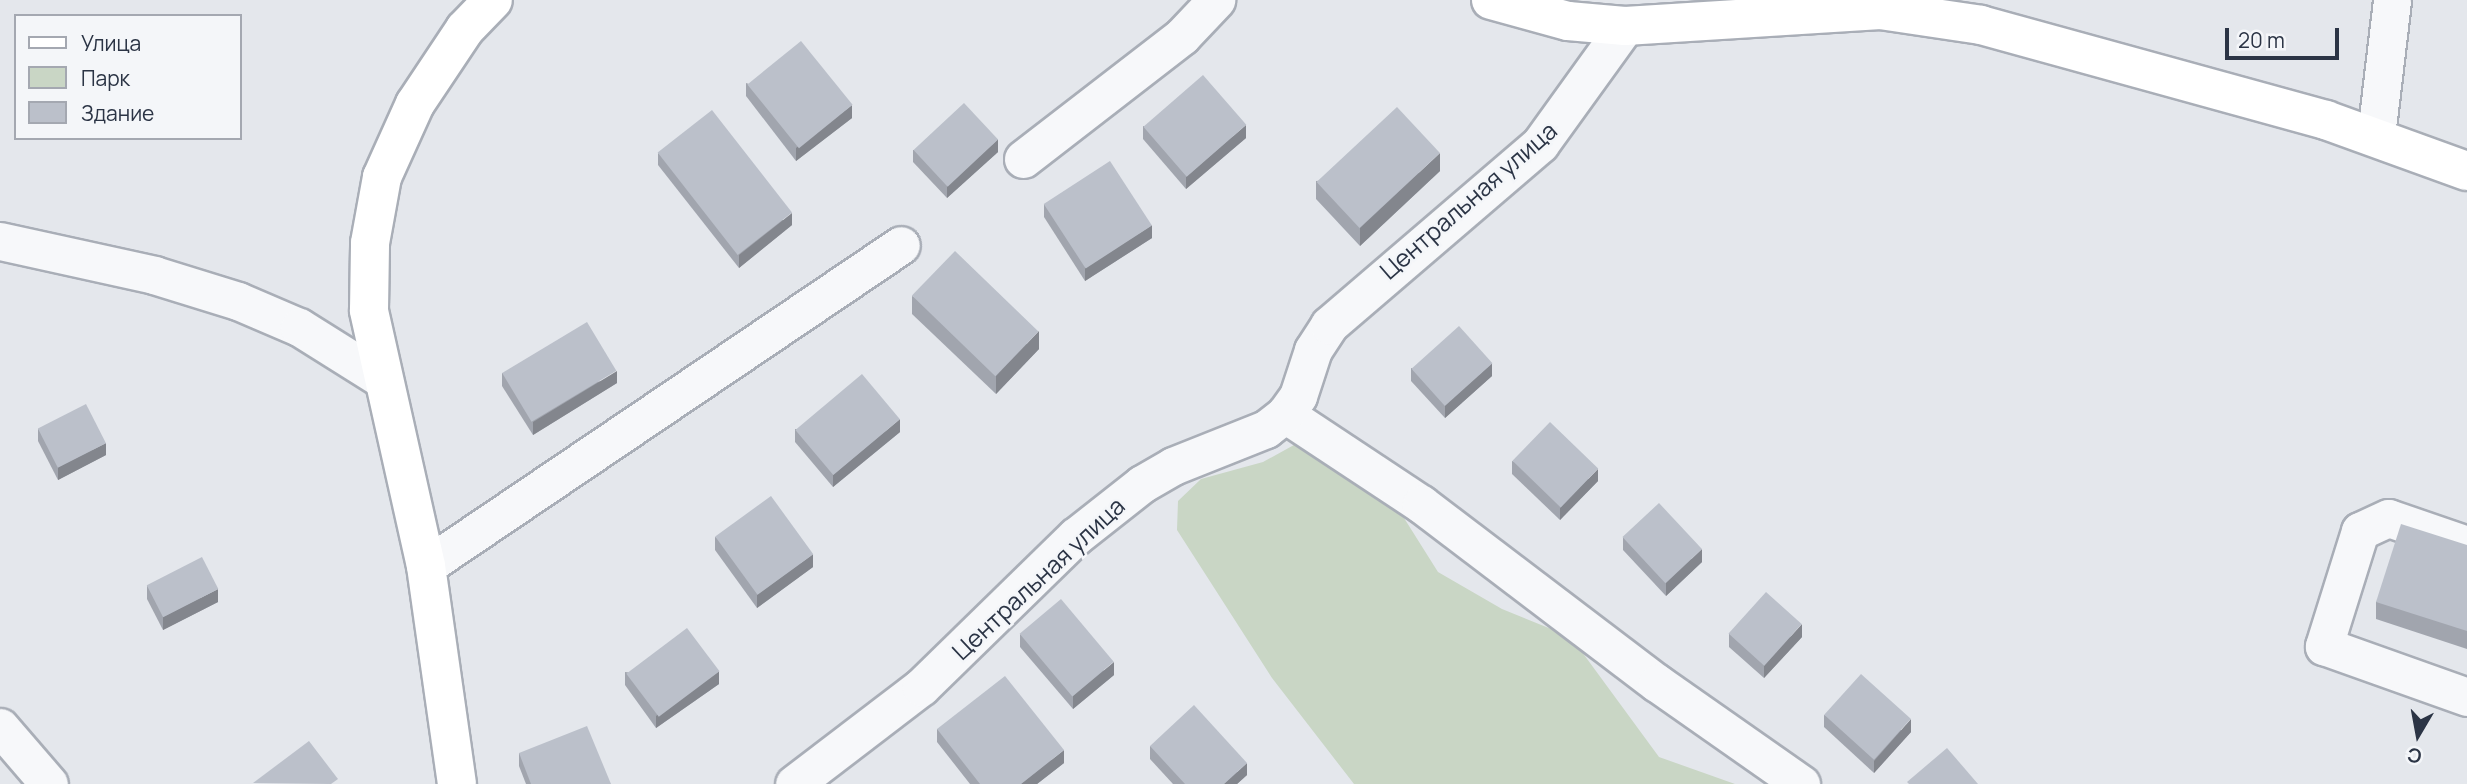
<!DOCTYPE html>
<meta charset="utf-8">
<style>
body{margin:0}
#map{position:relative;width:2467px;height:784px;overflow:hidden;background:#e4e7ec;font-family:Manrope,sans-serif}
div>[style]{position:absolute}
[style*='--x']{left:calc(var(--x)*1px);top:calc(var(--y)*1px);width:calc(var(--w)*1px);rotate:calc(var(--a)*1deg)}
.green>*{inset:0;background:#c9d6c5}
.roads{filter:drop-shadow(2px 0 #a9aeb7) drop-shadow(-2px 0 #a9aeb7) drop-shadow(0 2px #a9aeb7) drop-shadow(0 -2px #a9aeb7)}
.minor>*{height:37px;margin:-18.5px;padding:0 18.5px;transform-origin:18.5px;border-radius:18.5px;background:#f7f8fa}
.major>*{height:38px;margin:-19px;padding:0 19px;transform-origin:19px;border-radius:19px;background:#fff}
.wall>*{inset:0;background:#a1a5ae}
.shaded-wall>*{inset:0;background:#83868d}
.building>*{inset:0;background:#bbc0ca;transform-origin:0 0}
span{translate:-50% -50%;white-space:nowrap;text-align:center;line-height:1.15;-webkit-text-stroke:5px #f4f6f9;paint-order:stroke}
.street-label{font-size:24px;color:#2b3445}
.legend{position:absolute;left:14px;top:14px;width:228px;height:126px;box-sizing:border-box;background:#f4f6f9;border:2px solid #a4a8b1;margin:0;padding:9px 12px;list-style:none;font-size:21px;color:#2b3445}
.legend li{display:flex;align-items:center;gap:14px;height:35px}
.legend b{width:35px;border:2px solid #a4a8b1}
.north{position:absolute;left:2383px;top:700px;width:70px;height:70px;-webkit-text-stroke:5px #f4f6f9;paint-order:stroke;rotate:190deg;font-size:19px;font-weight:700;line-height:28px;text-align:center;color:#2b3445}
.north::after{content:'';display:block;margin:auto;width:24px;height:32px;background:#2b3445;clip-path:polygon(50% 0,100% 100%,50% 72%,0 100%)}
.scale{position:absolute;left:2225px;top:28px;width:114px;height:32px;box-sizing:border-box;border:4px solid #2b3445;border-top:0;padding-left:9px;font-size:21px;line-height:24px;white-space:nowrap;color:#2b3445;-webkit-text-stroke:5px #f4f6f9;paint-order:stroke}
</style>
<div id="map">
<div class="green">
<i style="clip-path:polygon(1312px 435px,1354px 463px,1404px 518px,1438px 572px,1502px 609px,1571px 637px,1659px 757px,1735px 784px,1354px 784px,1272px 678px,1177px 530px,1178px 501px,1201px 479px,1263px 462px)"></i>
</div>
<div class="roads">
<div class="minor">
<i style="--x:2376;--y:135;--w:136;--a:-83.2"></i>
<i style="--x:1023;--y:159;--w:201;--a:-37.7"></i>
<i style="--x:1182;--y:36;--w:50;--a:-46.6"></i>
<i style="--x:0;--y:241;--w:158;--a:12.4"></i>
<i style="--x:154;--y:275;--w:88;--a:17.2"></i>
<i style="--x:238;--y:301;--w:66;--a:23.1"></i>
<i style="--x:299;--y:327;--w:98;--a:32.1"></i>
<i style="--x:1285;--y:414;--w:163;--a:33.5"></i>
<i style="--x:1421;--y:504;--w:296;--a:37.2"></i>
<i style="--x:1657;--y:683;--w:176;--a:35"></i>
<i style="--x:2467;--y:545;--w:83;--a:-161.1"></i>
<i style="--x:2388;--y:518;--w:31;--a:155"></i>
<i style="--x:2360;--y:531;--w:121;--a:107.4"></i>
<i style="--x:2324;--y:646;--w:152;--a:19.6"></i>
<i style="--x:426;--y:566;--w:573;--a:-34.05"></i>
<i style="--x:0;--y:727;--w:75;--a:49.3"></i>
<i style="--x:794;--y:784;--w:160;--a:-37.4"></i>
<i style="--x:921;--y:687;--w:216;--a:-44.3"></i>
<i style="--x:1076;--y:536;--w:84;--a:-38.2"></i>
<i style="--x:1142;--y:484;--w:36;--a:-30"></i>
<i style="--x:1173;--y:466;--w:100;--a:-21.7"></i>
<i style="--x:1266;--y:429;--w:24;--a:-38"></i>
<i style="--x:1285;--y:414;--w:22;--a:-54"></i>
<i style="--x:1298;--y:396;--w:48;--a:-71.9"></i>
<i style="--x:1313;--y:350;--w:30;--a:-57"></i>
<i style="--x:1329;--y:325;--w:278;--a:-40.6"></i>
<i style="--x:1540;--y:144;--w:145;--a:-54.2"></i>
</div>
<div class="major">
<i style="--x:1491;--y:0;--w:80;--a:15.3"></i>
<i style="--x:1568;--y:21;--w:57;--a:5"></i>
<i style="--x:1625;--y:26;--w:256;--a:-3.6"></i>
<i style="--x:1880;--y:10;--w:102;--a:8.4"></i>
<i style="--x:1981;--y:25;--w:358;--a:15.4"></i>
<i style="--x:2326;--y:120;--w:150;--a:19.9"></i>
<i style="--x:457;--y:784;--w:220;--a:-98.1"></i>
<i style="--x:426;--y:566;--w:262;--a:-102.6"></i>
<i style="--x:369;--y:310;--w:67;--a:-89.1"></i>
<i style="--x:370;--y:243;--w:67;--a:-79.7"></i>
<i style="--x:382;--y:177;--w:80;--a:-65.7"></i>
<i style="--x:415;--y:104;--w:90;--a:-56.3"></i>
<i style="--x:465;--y:29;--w:40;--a:-46"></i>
</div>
</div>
<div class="wall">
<i style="clip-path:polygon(746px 83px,852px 118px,796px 161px,746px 96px)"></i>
<i style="clip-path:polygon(1143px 126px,1246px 138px,1186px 189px,1143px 139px)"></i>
<i style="clip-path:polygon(913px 150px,998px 152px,947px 198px,913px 162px)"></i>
<i style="clip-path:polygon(658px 153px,792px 225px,739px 268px,658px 165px)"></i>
<i style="clip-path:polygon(1440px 171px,1360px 246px,1316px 199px,1316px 181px)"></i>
<i style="clip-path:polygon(1044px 204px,1152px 238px,1085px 281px,1044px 217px)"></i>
<i style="clip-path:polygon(912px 296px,1039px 349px,996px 394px,912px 314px)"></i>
<i style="clip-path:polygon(1411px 368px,1492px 376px,1445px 418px,1411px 381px)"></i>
<i style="clip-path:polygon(502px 373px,617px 383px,533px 435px,502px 386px)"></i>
<i style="clip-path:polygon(38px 429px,106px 455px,58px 480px,38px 441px)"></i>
<i style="clip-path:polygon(795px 429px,900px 432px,833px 487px,795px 442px)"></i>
<i style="clip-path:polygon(1512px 461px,1598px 481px,1560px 520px,1512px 474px)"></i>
<i style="clip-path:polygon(715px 537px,813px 567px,757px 608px,715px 550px)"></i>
<i style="clip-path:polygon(1623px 537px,1702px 562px,1666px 596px,1623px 550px)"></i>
<i style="clip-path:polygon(2467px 545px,2467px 649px,2376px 619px,2376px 602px)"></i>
<i style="clip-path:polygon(147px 586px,218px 602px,163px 630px,147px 599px)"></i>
<i style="clip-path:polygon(1020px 634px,1114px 675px,1073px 709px,1020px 647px)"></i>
<i style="clip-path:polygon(1729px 634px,1802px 637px,1764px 678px,1729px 647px)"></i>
<i style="clip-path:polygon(625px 672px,719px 684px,656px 728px,625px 685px)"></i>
<i style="clip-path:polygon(1824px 715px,1911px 732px,1874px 773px,1824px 727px)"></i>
<i style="clip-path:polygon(937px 729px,1064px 763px,1037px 784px,970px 784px,937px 742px)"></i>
<i style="clip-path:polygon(1150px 746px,1247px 775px,1237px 784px,1173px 784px,1150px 759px)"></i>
<i style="clip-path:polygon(519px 753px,611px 784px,526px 784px,519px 766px)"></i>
</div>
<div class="shaded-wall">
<i style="clip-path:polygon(852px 105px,852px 118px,796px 161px,796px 148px)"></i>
<i style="clip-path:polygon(1246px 125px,1246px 138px,1186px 189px,1186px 177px)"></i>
<i style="clip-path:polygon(998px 139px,998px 152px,947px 198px,947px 186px)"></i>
<i style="clip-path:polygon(1440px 153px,1440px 171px,1360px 246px,1360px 228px)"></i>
<i style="clip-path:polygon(792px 213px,792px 225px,739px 268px,739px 255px)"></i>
<i style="clip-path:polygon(1152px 225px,1152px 238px,1085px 281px,1085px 268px)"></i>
<i style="clip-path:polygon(1039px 331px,1039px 349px,996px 394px,996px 376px)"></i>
<i style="clip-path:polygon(1492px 363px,1492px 376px,1445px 418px,1445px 405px)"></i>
<i style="clip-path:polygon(617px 371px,617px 383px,533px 435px,533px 422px)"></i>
<i style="clip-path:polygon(900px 419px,900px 432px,833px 487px,833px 475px)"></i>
<i style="clip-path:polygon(106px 443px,106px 455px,58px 480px,58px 467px)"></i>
<i style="clip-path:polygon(1598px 469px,1598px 481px,1560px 520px,1560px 508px)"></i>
<i style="clip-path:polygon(1702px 549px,1702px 562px,1666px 596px,1666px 583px)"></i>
<i style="clip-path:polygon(813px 554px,813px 567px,757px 608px,757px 595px)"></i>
<i style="clip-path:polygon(218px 589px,218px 602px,163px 630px,163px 617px)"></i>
<i style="clip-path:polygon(1802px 624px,1802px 637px,1764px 678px,1764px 666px)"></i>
<i style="clip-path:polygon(1114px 662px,1114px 675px,1073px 709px,1073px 696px)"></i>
<i style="clip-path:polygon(719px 671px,719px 684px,656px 728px,656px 716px)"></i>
<i style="clip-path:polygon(1911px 719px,1911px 732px,1874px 773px,1874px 761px)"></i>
<i style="clip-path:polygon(1064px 750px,1064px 763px,1037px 784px,1021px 784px)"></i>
<i style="clip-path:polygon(1247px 763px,1247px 775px,1237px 784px,1224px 784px)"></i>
</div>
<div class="building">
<i style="left:801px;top:41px;width:82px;height:69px;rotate:51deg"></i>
<i style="left:1203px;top:75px;width:66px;height:79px;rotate:49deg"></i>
<i style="left:964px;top:103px;width:50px;height:69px;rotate:47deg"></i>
<i style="left:1397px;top:107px;width:63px;height:110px;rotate:47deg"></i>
<i style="left:712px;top:110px;width:130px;height:69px;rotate:52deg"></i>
<i style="left:1110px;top:161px;width:77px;height:79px;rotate:57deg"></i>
<i style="left:955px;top:251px;width:116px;height:62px;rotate:44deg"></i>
<i style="left:587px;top:322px;width:57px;height:99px;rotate:59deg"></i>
<i style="left:1459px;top:326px;width:50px;height:64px;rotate:48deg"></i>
<i style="left:862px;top:374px;width:59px;height:87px;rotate:50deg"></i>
<i style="left:86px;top:404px;width:44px;height:54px;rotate:63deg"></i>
<i style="left:1550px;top:422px;width:67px;height:54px;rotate:44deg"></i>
<i style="left:771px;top:496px;width:72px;height:69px;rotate:54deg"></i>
<i style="left:1659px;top:503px;width:63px;height:50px;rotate:47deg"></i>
<i style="clip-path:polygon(2401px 524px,2467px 545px,2467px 631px,2376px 602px)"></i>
<i style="left:202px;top:557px;width:36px;height:62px;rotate:63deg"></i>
<i style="left:1766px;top:592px;width:48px;height:56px;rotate:42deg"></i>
<i style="left:1061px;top:599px;width:82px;height:54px;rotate:50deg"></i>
<i style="left:687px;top:628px;width:54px;height:76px;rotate:53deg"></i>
<i style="left:1861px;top:674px;width:67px;height:55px;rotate:42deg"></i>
<i style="clip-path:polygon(1005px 676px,1064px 750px,1021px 784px,980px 784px,937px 729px)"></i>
<i style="clip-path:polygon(1194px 705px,1247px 763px,1224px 784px,1185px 784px,1150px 746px)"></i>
<i style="clip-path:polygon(587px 726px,611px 784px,531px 784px,519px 753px)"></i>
<i style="clip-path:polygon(309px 741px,338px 779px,331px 784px,253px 783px)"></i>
<i style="clip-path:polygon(1947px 748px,1978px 784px,1909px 784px,1907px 782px)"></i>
</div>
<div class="street-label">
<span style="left:1468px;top:200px;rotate:-41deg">Центральная улица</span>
<span style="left:1038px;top:578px;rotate:-43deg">Центральная улица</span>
</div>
<ul class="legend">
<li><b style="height:9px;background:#fff"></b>Улица</li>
<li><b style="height:19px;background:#c9d6c5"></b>Парк</li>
<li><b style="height:19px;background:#bbc0ca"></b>Здание</li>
</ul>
<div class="north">С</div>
<div class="scale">20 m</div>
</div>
